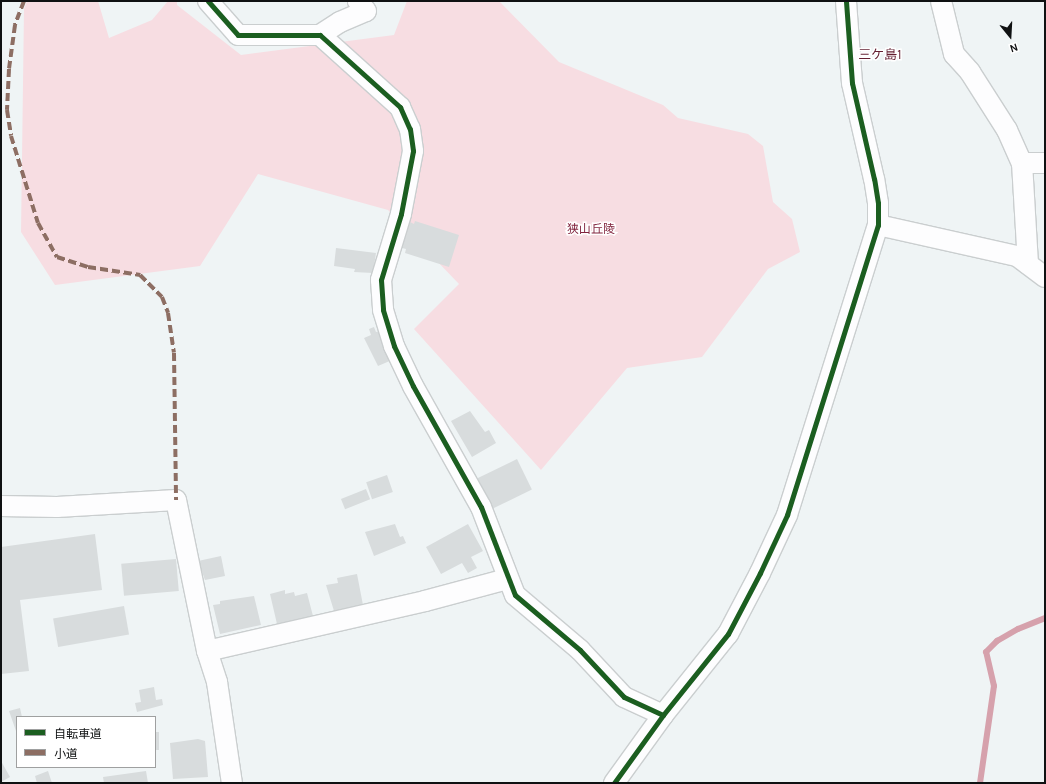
<!DOCTYPE html>
<meta charset="utf-8">
<style>
body{margin:0}
#map{position:relative;width:1046px;height:784px;overflow:hidden;background:#eff4f5;font-family:Karla,"Noto Sans JP",sans-serif}
div>[style]{position:absolute}
[style*='--x']{left:calc(var(--x)*1px);top:calc(var(--y)*1px);width:calc(var(--w)*1px);rotate:calc(var(--a)*1deg)}
.green>*{inset:0;background:#f7dde2}
.stream>*{height:6px;margin:-3px;padding:0 3px;transform-origin:3px;border-radius:3px;background:#d6a1ac}
.building>*{inset:0;background:#d8dcdd;transform-origin:0 0}
.roads{filter:drop-shadow(1px 0 #cacecf) drop-shadow(-1px 0 #cacecf) drop-shadow(0 1px #cacecf) drop-shadow(0 -1px #cacecf)}
.minor>*{height:20px;margin:-10px;padding:0 10px;transform-origin:10px;border-radius:10px;background:#fdfdfe}
.quiet>*{height:4px;margin-top:-2px;transform-origin:0;background:repeating-linear-gradient(90deg,#8d6e63 0 8px,transparent 0 12px)}
.cycleway>*{height:5px;margin:-2.5px;padding:0 2.5px;transform-origin:2.5px;border-radius:2.5px;background:#1b5e20}
span{translate:-50% -50%;white-space:nowrap;text-align:center;line-height:1.15;-webkit-text-stroke:3px #fff;paint-order:stroke}
.park-label{font-size:12px;color:#81243e}
.neighbourhood-label{font-size:13px;color:#631e30}
.frame{position:absolute;inset:0;border:2px solid #0f1112;pointer-events:none}
.legend{position:absolute;left:16px;top:716px;width:140px;height:52px;box-sizing:border-box;background:#fff;border:1px solid #9fa0a0;margin:0;padding:5px 7px;list-style:none;font-size:12px;color:#0f1112}
.legend li{display:flex;align-items:center;gap:8px;height:20px}
.legend b{width:20px;border:1px solid #9fa0a0}
.north{position:absolute;left:990px;top:16px;width:40px;height:40px;-webkit-text-stroke:3px #fff;paint-order:stroke;rotate:162deg;font-size:11px;font-weight:700;line-height:16px;text-align:center;color:#0f1112}
.north::after{content:'';display:block;margin:auto;width:14px;height:18px;background:#0f1112;clip-path:polygon(50% 0,100% 100%,50% 72%,0 100%)}
</style>
<div id="map">
<div class="green">
<i style="clip-path:polygon(27px 1px,98px 1px,109px 38px,152px 20px,168px 1px,177px 1px,177px 5px,241px 55px,394px 35px,407px 1px,499px 1px,559px 62px,663px 105px,678px 118px,748px 134px,763px 146px,773px 202px,792px 219px,800px 252px,768px 269px,702px 357px,627px 368px,541px 470px,414px 329px,459px 284px,388px 210px,258px 174px,200px 266px,55px 285px,21px 232px,24px 9px)"></i>
</div>
<div class="stream">
<i style="--x:980;--y:783;--w:98;--a:-81.8"></i>
<i style="--x:994;--y:686;--w:35;--a:-103"></i>
<i style="--x:986;--y:652;--w:16;--a:-45"></i>
<i style="--x:997;--y:641;--w:24;--a:-30"></i>
<i style="--x:1018;--y:629;--w:29;--a:-22"></i>
</div>
<div class="building">
<i style="clip-path:polygon(415px 221px,459px 235px,449px 267px,405px 253px,406px 249px,402px 248px,410px 222px,414px 224px)"></i>
<i style="clip-path:polygon(336px 248px,376px 253px,373px 273px,354px 272px,355px 269px,334px 266px)"></i>
<i style="clip-path:polygon(374px 327px,376px 332px,380px 331px,392px 360px,378px 366px,364px 338px,371px 335px,369px 329px)"></i>
<i style="clip-path:polygon(470px 411px,485px 432px,489px 430px,496px 443px,472px 457px,451px 421px)"></i>
<i style="left:517px;top:459px;width:34px;height:44px;rotate:64deg"></i>
<i style="left:387px;top:475px;width:18px;height:22px;rotate:71deg"></i>
<i style="left:366px;top:489px;width:11px;height:27px;rotate:68deg"></i>
<i style="clip-path:polygon(395px 524px,400px 537px,403px 536px,406px 543px,374px 556px,365px 532px)"></i>
<i style="clip-path:polygon(468px 524px,483px 551px,471px 557px,477px 568px,468px 573px,462px 563px,441px 574px,426px 547px)"></i>
<i style="clip-path:polygon(95px 534px,102px 590px,20px 600px,29px 671px,1px 674px,1px 547px)"></i>
<i style="clip-path:polygon(221px 556px,225px 576px,205px 580px,198px 561px)"></i>
<i style="left:176px;top:559px;width:32px;height:55px;rotate:85deg"></i>
<i style="clip-path:polygon(357px 574px,363px 605px,334px 611px,326px 585px,338px 583px,337px 578px)"></i>
<i style="clip-path:polygon(285px 590px,285px 594px,294px 592px,295px 596px,307px 593px,313px 616px,277px 624px,270px 594px)"></i>
<i style="clip-path:polygon(254px 596px,261px 625px,220px 634px,213px 605px,220px 604px,220px 601px)"></i>
<i style="left:124px;top:606px;width:29px;height:72px;rotate:80deg"></i>
<i style="clip-path:polygon(154px 687px,156px 700px,162px 699px,163px 705px,137px 712px,135px 703px,141px 702px,139px 690px)"></i>
<i style="clip-path:polygon(20px 708px,22px 717px,17px 717px,16px 731px,9px 711px)"></i>
<i style="left:155px;top:732px;width:4px;height:18px"></i>
<i style="clip-path:polygon(198px 739px,205px 741px,208px 777px,173px 779px,170px 743px)"></i>
<i style="clip-path:polygon(1px 761px,10px 777px,1px 782px)"></i>
<i style="clip-path:polygon(48px 771px,52px 783px,37px 783px,35px 776px)"></i>
<i style="clip-path:polygon(146px 771px,148px 783px,104px 783px,103px 777px)"></i>
</div>
<div class="roads">
<div class="minor">
<i style="--x:208;--y:1;--w:45;--a:48.6"></i>
<i style="--x:238;--y:35;--w:82;--a:0"></i>
<i style="--x:320;--y:35;--w:108;--a:42"></i>
<i style="--x:400;--y:107;--w:24;--a:66"></i>
<i style="--x:410;--y:129;--w:22;--a:82"></i>
<i style="--x:413;--y:151;--w:64;--a:100.8"></i>
<i style="--x:401;--y:214;--w:69;--a:106.9"></i>
<i style="--x:381;--y:280;--w:30;--a:86"></i>
<i style="--x:383;--y:310;--w:38;--a:73"></i>
<i style="--x:394;--y:346;--w:44;--a:64.6"></i>
<i style="--x:413;--y:386;--w:139;--a:60.7"></i>
<i style="--x:481;--y:507;--w:94;--a:68.9"></i>
<i style="--x:515;--y:595;--w:85;--a:40.2"></i>
<i style="--x:580;--y:650;--w:64;--a:46.9"></i>
<i style="--x:624;--y:697;--w:43;--a:24.8"></i>
<i style="--x:941;--y:1;--w:55;--a:76.2"></i>
<i style="--x:954;--y:54;--w:24;--a:48"></i>
<i style="--x:970;--y:72;--w:69;--a:57.5"></i>
<i style="--x:1007;--y:130;--w:36;--a:66"></i>
<i style="--x:320;--y:35;--w:24;--a:-33"></i>
<i style="--x:340;--y:22;--w:28;--a:-23"></i>
<i style="--x:366;--y:11;--w:13;--a:-129"></i>
<i style="--x:878;--y:225;--w:142;--a:12.6"></i>
<i style="--x:1017;--y:256;--w:35;--a:37"></i>
<i style="--x:1028;--y:264;--w:101;--a:-93.4"></i>
<i style="--x:1022;--y:163;--w:23;--a:0"></i>
<i style="--x:1;--y:506;--w:56;--a:1"></i>
<i style="--x:57;--y:507;--w:119;--a:-3.4"></i>
<i style="--x:176;--y:500;--w:154;--a:78.4"></i>
<i style="--x:207;--y:651;--w:33;--a:72"></i>
<i style="--x:217;--y:682;--w:102;--a:81.6"></i>
<i style="--x:207;--y:651;--w:224;--a:-12.9"></i>
<i style="--x:425;--y:601;--w:85;--a:-15"></i>
<i style="--x:614;--y:783;--w:84;--a:-54.2"></i>
<i style="--x:663;--y:715;--w:104;--a:-51.3"></i>
<i style="--x:728;--y:634;--w:69;--a:-62.3"></i>
<i style="--x:760;--y:573;--w:64;--a:-65"></i>
<i style="--x:787;--y:515;--w:304;--a:-72.6"></i>
<i style="--x:878;--y:225;--w:22;--a:-90"></i>
<i style="--x:878;--y:203;--w:24;--a:-99"></i>
<i style="--x:874;--y:179;--w:98;--a:-102.9"></i>
<i style="--x:852;--y:83;--w:82;--a:-94.2"></i>
</div>
</div>
<div class="quiet">
<i style="--x:24;--y:1;--w:26;--a:111"></i>
<i style="--x:15;--y:25;--w:44;--a:97.8"></i>
<i style="--x:9;--y:69;--w:41;--a:92.8"></i>
<i style="--x:7;--y:110;--w:26;--a:81"></i>
<i style="--x:11;--y:136;--w:91;--a:72.8"></i>
<i style="--x:38;--y:223;--w:39;--a:61"></i>
<i style="--x:57;--y:257;--w:33;--a:18"></i>
<i style="--x:88;--y:267;--w:53;--a:8.7"></i>
<i style="--x:140;--y:275;--w:31;--a:45"></i>
<i style="--x:162;--y:297;--w:17;--a:69"></i>
<i style="--x:168;--y:313;--w:40;--a:81.5"></i>
<i style="--x:174;--y:353;--w:147;--a:89.2"></i>
</div>
<div class="cycleway">
<i style="--x:208;--y:1;--w:45;--a:48.6"></i>
<i style="--x:238;--y:35;--w:82;--a:0"></i>
<i style="--x:320;--y:35;--w:108;--a:42"></i>
<i style="--x:400;--y:107;--w:24;--a:66"></i>
<i style="--x:410;--y:129;--w:22;--a:82"></i>
<i style="--x:413;--y:151;--w:64;--a:100.8"></i>
<i style="--x:401;--y:214;--w:69;--a:106.9"></i>
<i style="--x:381;--y:280;--w:30;--a:86"></i>
<i style="--x:383;--y:310;--w:38;--a:73"></i>
<i style="--x:394;--y:346;--w:44;--a:64.6"></i>
<i style="--x:413;--y:386;--w:139;--a:60.7"></i>
<i style="--x:481;--y:507;--w:94;--a:68.9"></i>
<i style="--x:515;--y:595;--w:85;--a:40.2"></i>
<i style="--x:580;--y:650;--w:64;--a:46.9"></i>
<i style="--x:624;--y:697;--w:43;--a:24.8"></i>
<i style="--x:614;--y:783;--w:84;--a:-54.2"></i>
<i style="--x:663;--y:715;--w:104;--a:-51.3"></i>
<i style="--x:728;--y:634;--w:69;--a:-62.3"></i>
<i style="--x:760;--y:573;--w:64;--a:-65"></i>
<i style="--x:787;--y:515;--w:304;--a:-72.6"></i>
<i style="--x:878;--y:225;--w:22;--a:-90"></i>
<i style="--x:878;--y:203;--w:24;--a:-99"></i>
<i style="--x:874;--y:179;--w:98;--a:-102.9"></i>
<i style="--x:852;--y:83;--w:82;--a:-94.2"></i>
</div>
<div class="park-label">
<span style="left:591px;top:230px">狭山丘陵</span>
</div>
<div class="neighbourhood-label">
<span style="left:880px;top:55px">三ケ島1</span>
</div>
<div class="frame"></div>
<ul class="legend">
<li><b style="height:5px;background:#1b5e20"></b>自転車道</li>
<li><b style="height:5px;background:#8d6e63"></b>小道</li>
</ul>
<div class="north">N</div>
</div>
